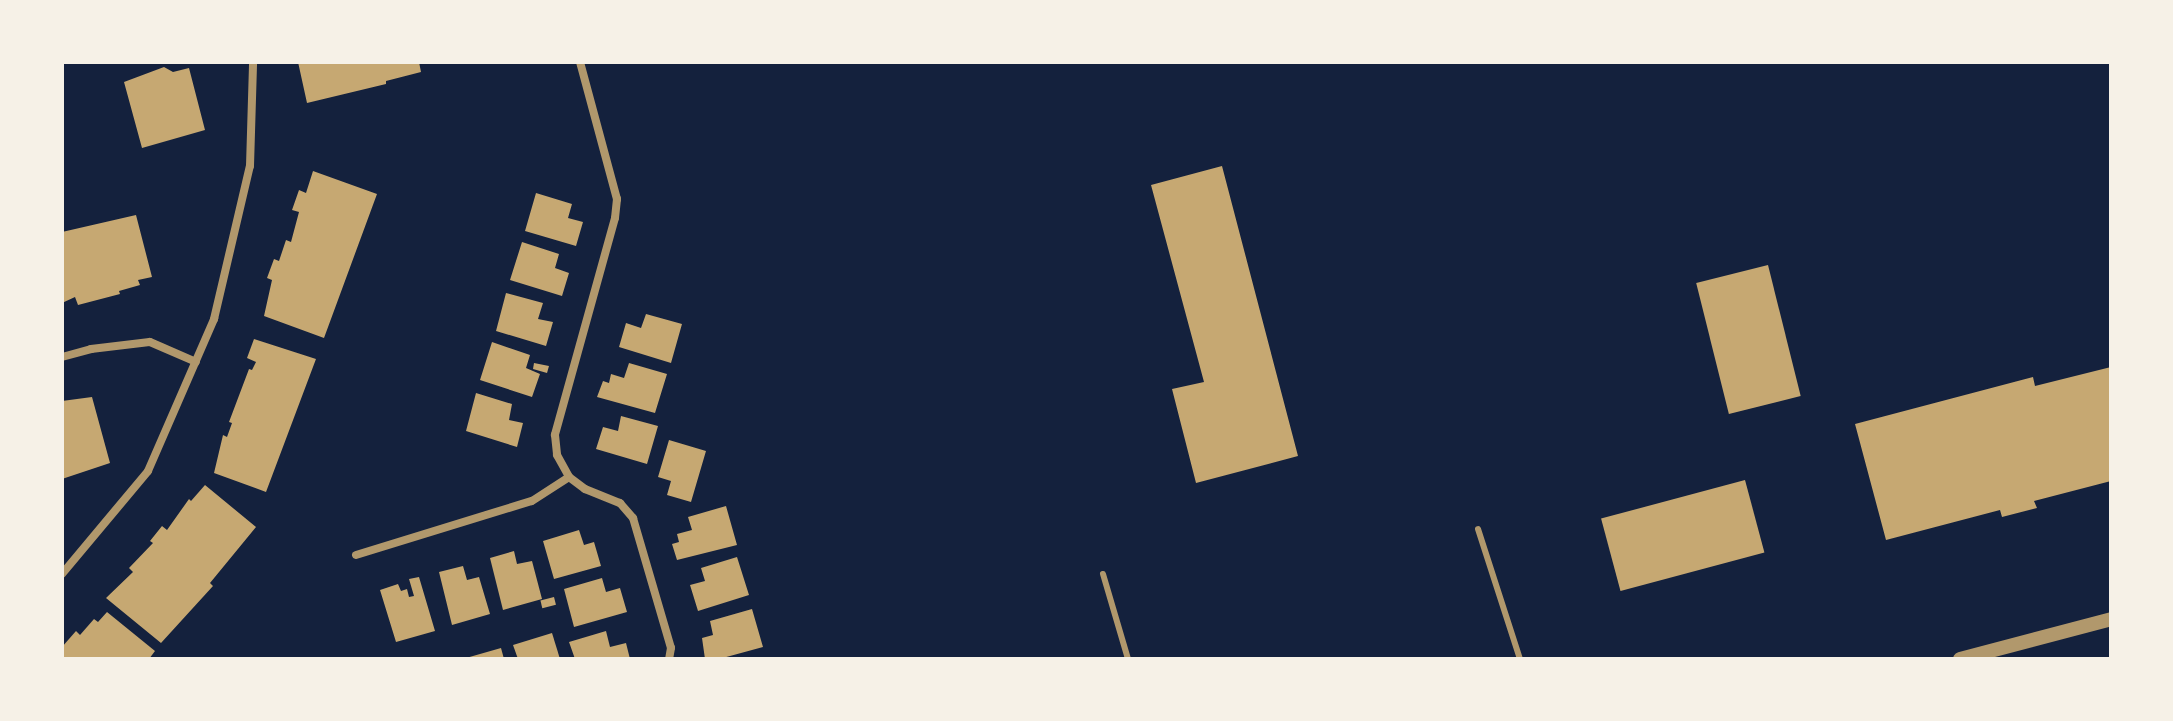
<!DOCTYPE html>
<style>
body{margin:0}
#map{position:relative;width:2173px;height:721px;overflow:hidden;background:#14213d;font-family:Signika,sans-serif}
div>[style]{position:absolute}
[style*='--x']{left:calc(var(--x)*1px);top:calc(var(--y)*1px);width:calc(var(--w)*1px);rotate:calc(var(--a)*1deg)}
.building>*{inset:0;background:#c6a872;transform-origin:0 0}
.service>*{height:6px;margin:-3px;padding:0 3px;transform-origin:3px;border-radius:3px;background:#b1986c}
.minor>*{height:8px;margin:-4px;padding:0 4px;transform-origin:4px;border-radius:4px;background:#b1986c}
.tertiary>*{height:14px;margin:-7px;padding:0 7px;transform-origin:7px;border-radius:7px;background:#b1986c}
span{translate:-50% -50%;white-space:nowrap;text-align:center;line-height:1.15;-webkit-text-stroke:6px #f6f1e7;paint-order:stroke}
.frame{position:absolute;inset:0;border:64px solid #f6f1e7;pointer-events:none}
</style>
<div id="map">
<div class="building">
<i style="clip-path:polygon(298px 62px,419px 62px,421px 72px,386px 81px,386px 84px,307px 103px)"></i>
<i style="clip-path:polygon(164px 67px,173px 72px,189px 68px,205px 130px,142px 148px,124px 82px)"></i>
<i style="clip-path:polygon(1222px 166px,1298px 456px,1196px 483px,1172px 389px,1204px 382px,1151px 185px)"></i>
<i style="clip-path:polygon(313px 171px,377px 194px,324px 338px,264px 316px,272px 280px,267px 278px,274px 259px,279px 261px,286px 240px,291px 242px,299px 212px,292px 210px,299px 190px,306px 193px)"></i>
<i style="clip-path:polygon(536px 193px,572px 204px,568px 218px,583px 222px,576px 246px,525px 231px)"></i>
<i style="clip-path:polygon(136px 215px,152px 277px,138px 280px,140px 285px,119px 291px,120px 294px,78px 305px,75px 297px,62px 303px,62px 232px)"></i>
<i style="clip-path:polygon(522px 242px,559px 254px,555px 268px,569px 273px,562px 296px,510px 280px)"></i>
<i style="left:1768px;top:265px;width:135px;height:74px;rotate:76deg"></i>
<i style="clip-path:polygon(506px 293px,543px 303px,538px 319px,553px 322px,546px 346px,496px 331px)"></i>
<i style="clip-path:polygon(646px 314px,682px 324px,671px 363px,619px 347px,626px 323px,641px 328px)"></i>
<i style="clip-path:polygon(254px 339px,316px 359px,266px 492px,214px 473px,223px 435px,227px 437px,232px 423px,229px 422px,249px 369px,252px 370px,256px 362px,247px 358px)"></i>
<i style="clip-path:polygon(492px 342px,530px 355px,526px 368px,540px 374px,532px 397px,480px 380px)"></i>
<i style="clip-path:polygon(534px 363px,549px 366px,547px 373px,533px 369px)"></i>
<i style="clip-path:polygon(629px 363px,667px 374px,655px 413px,597px 397px,603px 381px,609px 383px,611px 374px,624px 378px)"></i>
<i style="clip-path:polygon(2111px 367px,2111px 481px,2034px 501px,2037px 508px,2002px 517px,2000px 510px,1886px 540px,1855px 424px,2033px 377px,2035px 386px)"></i>
<i style="clip-path:polygon(476px 393px,512px 404px,509px 420px,523px 423px,517px 447px,466px 431px)"></i>
<i style="clip-path:polygon(92px 397px,110px 463px,62px 479px,62px 401px)"></i>
<i style="clip-path:polygon(621px 416px,658px 426px,647px 464px,596px 449px,603px 427px,618px 431px)"></i>
<i style="clip-path:polygon(669px 440px,706px 451px,691px 502px,667px 495px,671px 481px,658px 477px)"></i>
<i style="left:1745px;top:480px;width:75px;height:149px;rotate:75deg"></i>
<i style="clip-path:polygon(205px 485px,256px 527px,210px 583px,213px 586px,161px 643px,106px 598px,133px 572px,129px 568px,153px 543px,150px 541px,162px 526px,167px 530px,189px 499px,191px 501px)"></i>
<i style="clip-path:polygon(726px 506px,737px 545px,677px 560px,672px 544px,679px 542px,677px 534px,692px 530px,688px 517px)"></i>
<i style="clip-path:polygon(579px 530px,584px 545px,594px 542px,601px 566px,554px 579px,543px 541px)"></i>
<i style="clip-path:polygon(514px 551px,517px 564px,532px 561px,542px 599px,503px 610px,490px 558px)"></i>
<i style="clip-path:polygon(737px 557px,749px 595px,698px 611px,690px 585px,705px 581px,701px 568px)"></i>
<i style="clip-path:polygon(463px 566px,467px 580px,479px 577px,490px 614px,452px 625px,439px 572px)"></i>
<i style="clip-path:polygon(419px 577px,435px 631px,396px 642px,380px 590px,398px 584px,401px 591px,407px 589px,409px 597px,414px 596px,409px 579px)"></i>
<i style="clip-path:polygon(602px 578px,606px 592px,620px 588px,627px 612px,574px 627px,564px 589px)"></i>
<i style="left:554px;top:597px;width:8px;height:14px;rotate:76deg"></i>
<i style="clip-path:polygon(752px 609px,763px 647px,719px 659px,705px 659px,702px 638px,713px 635px,710px 621px)"></i>
<i style="clip-path:polygon(107px 612px,155px 651px,149px 659px,62px 659px,62px 647px,76px 631px,80px 635px,94px 619px,98px 622px)"></i>
<i style="clip-path:polygon(606px 631px,610px 647px,626px 643px,630px 659px,575px 659px,569px 642px)"></i>
<i style="clip-path:polygon(552px 633px,560px 659px,518px 659px,513px 645px)"></i>
<i style="clip-path:polygon(501px 648px,504px 659px,466px 659px,466px 658px)"></i>
</div>
<div class="service">
<i style="--x:1478;--y:529;--w:137;--a:72.1"></i>
<i style="--x:1103;--y:574;--w:89;--a:73.6"></i>
</div>
<div class="minor">
<i style="--x:580;--y:62;--w:142;--a:74.9"></i>
<i style="--x:617;--y:199;--w:19;--a:96"></i>
<i style="--x:615;--y:218;--w:225;--a:105.5"></i>
<i style="--x:555;--y:435;--w:20;--a:84"></i>
<i style="--x:557;--y:455;--w:25;--a:61"></i>
<i style="--x:569;--y:477;--w:20;--a:37"></i>
<i style="--x:585;--y:489;--w:38;--a:22"></i>
<i style="--x:620;--y:503;--w:20;--a:49"></i>
<i style="--x:633;--y:518;--w:135;--a:73.7"></i>
<i style="--x:671;--y:648;--w:11;--a:100"></i>
<i style="--x:62;--y:357;--w:30;--a:-15"></i>
<i style="--x:91;--y:349;--w:59;--a:-6.8"></i>
<i style="--x:150;--y:342;--w:50;--a:23.5"></i>
<i style="--x:356;--y:555;--w:184;--a:-17.1"></i>
<i style="--x:532;--y:501;--w:44;--a:-33"></i>
<i style="--x:62;--y:574;--w:134;--a:-50.1"></i>
<i style="--x:148;--y:471;--w:166;--a:-66.5"></i>
<i style="--x:214;--y:319;--w:157;--a:-76.8"></i>
<i style="--x:250;--y:166;--w:104;--a:-88.3"></i>
</div>
<div class="tertiary">
<i style="--x:1960;--y:659;--w:156;--a:-14.8"></i>
</div>
<div class="frame"></div>
</div>
